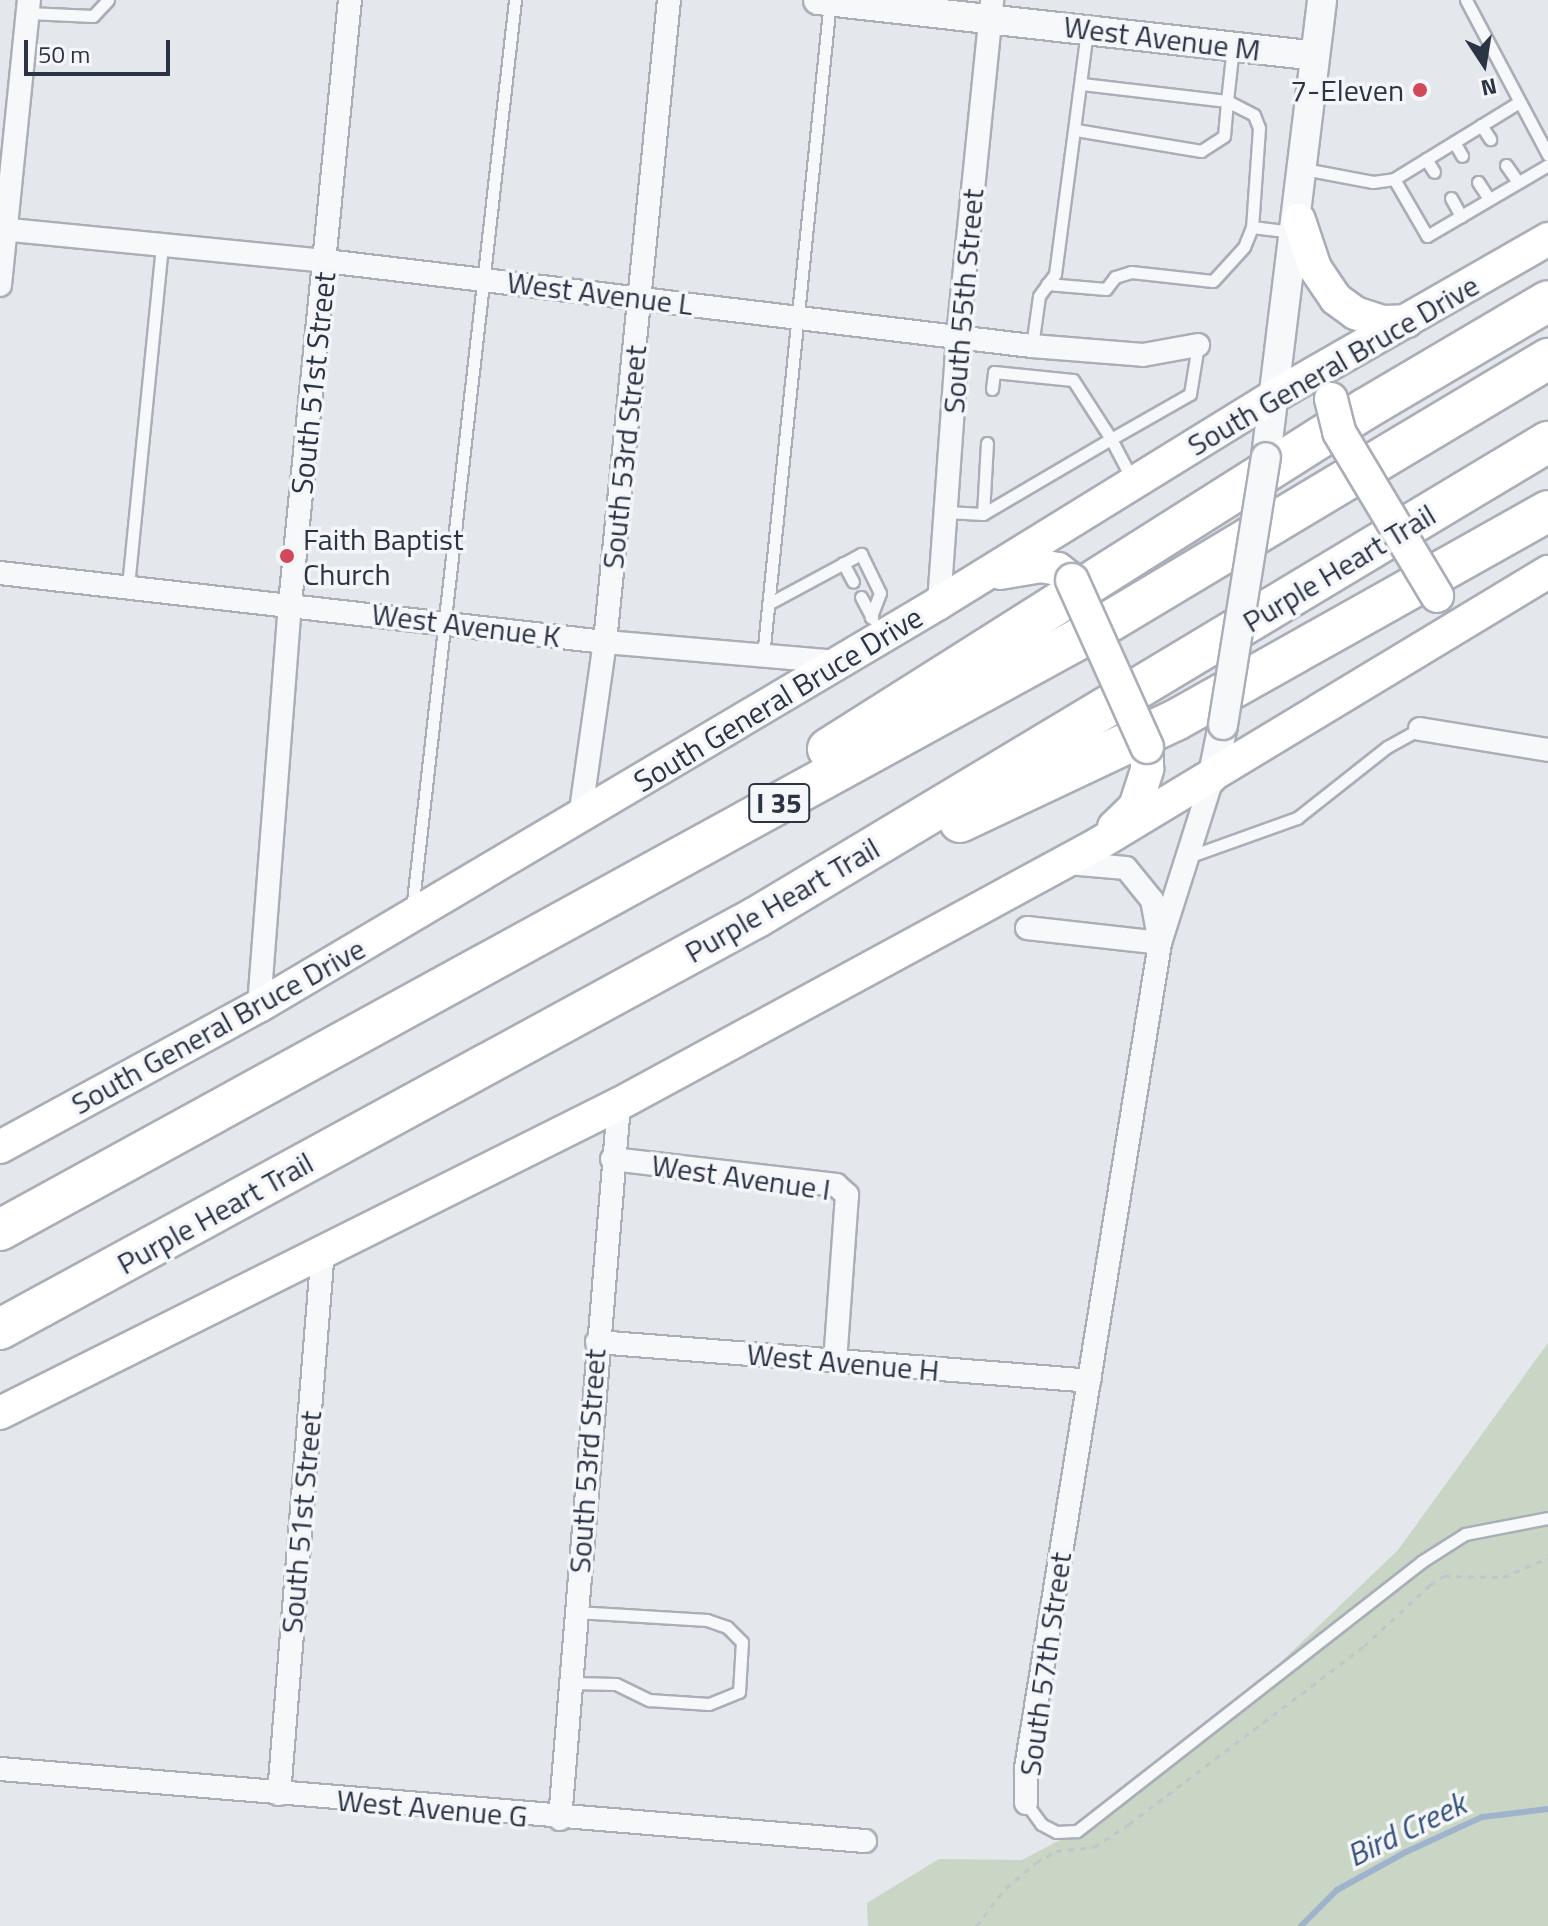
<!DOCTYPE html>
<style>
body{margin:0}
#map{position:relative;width:1548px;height:1926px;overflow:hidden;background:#e4e7ec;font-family:"Titillium Web",sans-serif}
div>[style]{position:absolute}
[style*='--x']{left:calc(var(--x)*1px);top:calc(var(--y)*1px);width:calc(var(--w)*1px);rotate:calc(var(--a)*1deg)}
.green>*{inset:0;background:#c9d6c5}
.stream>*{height:6px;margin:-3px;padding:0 3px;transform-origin:3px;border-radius:3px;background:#9fb4cc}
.path>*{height:3px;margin-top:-1.5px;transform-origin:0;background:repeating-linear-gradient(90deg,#c2c5cb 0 6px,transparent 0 12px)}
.roads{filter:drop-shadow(2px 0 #a9aeb7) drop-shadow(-2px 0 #a9aeb7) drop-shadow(0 2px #a9aeb7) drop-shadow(0 -2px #a9aeb7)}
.service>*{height:11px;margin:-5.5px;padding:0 5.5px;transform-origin:5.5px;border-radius:5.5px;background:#f7f8fa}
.minor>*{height:22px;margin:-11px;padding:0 11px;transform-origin:11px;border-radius:11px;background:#f7f8fa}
.tertiary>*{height:28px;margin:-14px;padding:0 14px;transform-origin:14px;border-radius:14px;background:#f7f8fa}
.secondary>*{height:32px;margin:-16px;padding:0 16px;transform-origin:16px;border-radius:16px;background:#fff}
.motorway>*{height:40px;margin:-20px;padding:0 20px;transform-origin:20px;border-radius:20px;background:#fff}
.bridges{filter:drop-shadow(2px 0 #a9aeb7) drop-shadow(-2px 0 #a9aeb7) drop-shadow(0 2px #a9aeb7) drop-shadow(0 -2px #a9aeb7)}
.tertiary-bridge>*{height:28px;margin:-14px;padding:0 14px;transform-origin:14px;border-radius:14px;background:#f7f8fa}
.secondary-bridge>*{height:32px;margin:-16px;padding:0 16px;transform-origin:16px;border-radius:16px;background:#fff}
.dots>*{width:22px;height:22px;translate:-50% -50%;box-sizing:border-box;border:4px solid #f4f6f9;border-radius:50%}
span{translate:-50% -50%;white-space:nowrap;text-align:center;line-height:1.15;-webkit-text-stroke:7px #f4f6f9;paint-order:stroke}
.shield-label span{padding:2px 6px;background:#f4f6f9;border:2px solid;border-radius:6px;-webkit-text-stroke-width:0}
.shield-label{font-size:28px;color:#2b3445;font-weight:700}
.street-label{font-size:30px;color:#2b3445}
.poi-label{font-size:30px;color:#2b3445}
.right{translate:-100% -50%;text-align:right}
.left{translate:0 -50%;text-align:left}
.water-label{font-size:32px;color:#34527a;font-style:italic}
.north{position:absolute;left:1444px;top:24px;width:80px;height:80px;-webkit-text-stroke:6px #f4f6f9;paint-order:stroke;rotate:168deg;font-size:22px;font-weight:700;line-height:32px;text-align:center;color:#2b3445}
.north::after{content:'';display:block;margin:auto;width:28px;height:36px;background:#2b3445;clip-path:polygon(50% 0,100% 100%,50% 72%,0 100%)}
.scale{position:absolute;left:24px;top:40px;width:146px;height:36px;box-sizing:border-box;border:4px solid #2b3445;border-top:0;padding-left:10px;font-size:24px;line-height:28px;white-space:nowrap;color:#2b3445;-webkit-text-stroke:6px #f4f6f9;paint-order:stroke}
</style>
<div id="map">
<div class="green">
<i style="clip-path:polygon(1548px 1343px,1548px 1926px,868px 1926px,867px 1903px,939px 1859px,1022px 1860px,1077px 1831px,1210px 1730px,1398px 1550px)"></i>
</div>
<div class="stream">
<i style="--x:1301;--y:1926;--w:51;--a:-45"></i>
<i style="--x:1337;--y:1890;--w:79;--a:-28.8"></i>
<i style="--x:1406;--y:1852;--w:84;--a:-24.7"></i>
<i style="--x:1482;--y:1817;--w:66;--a:-6.9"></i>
</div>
<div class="path">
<i style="--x:976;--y:1926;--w:48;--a:-51.7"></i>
<i style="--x:1006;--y:1888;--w:39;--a:-40"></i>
<i style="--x:1036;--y:1863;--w:23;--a:-31"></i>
<i style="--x:1056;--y:1851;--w:38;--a:-6"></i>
<i style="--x:1094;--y:1847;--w:42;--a:-33.3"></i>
<i style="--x:1129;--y:1824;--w:295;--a:-37.1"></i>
<i style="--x:1364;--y:1646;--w:90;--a:-42.7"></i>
<i style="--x:1430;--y:1585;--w:17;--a:-33"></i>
<i style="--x:1444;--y:1576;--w:59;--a:1"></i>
<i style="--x:1503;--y:1577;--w:49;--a:-22.9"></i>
</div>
<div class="roads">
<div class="service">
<i style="--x:1466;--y:0;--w:175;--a:62.1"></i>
<i style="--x:28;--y:13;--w:65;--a:2.6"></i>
<i style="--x:93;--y:16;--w:22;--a:-47"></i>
<i style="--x:1082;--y:84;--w:146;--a:6.7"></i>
<i style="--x:1227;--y:101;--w:54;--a:-83.7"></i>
<i style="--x:1481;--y:125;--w:17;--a:57"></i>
<i style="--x:1076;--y:130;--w:127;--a:9.5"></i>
<i style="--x:1201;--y:151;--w:27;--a:-33"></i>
<i style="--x:1224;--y:136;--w:35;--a:-85"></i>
<i style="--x:1227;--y:101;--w:30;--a:27"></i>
<i style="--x:1254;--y:115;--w:14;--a:69"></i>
<i style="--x:1259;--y:128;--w:99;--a:94"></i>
<i style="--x:1454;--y:142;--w:16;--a:60"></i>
<i style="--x:1426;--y:159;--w:15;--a:58"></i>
<i style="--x:1506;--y:165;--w:21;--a:55"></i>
<i style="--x:1304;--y:169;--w:70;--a:10.7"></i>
<i style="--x:1373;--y:182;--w:21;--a:-8"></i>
<i style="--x:1394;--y:179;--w:66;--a:59.9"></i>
<i style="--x:1427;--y:236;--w:140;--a:-30.4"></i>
<i style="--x:1394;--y:179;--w:147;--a:-31.6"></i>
<i style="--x:1478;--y:182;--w:20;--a:57"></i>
<i style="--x:1451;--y:198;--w:21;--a:61"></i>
<i style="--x:1047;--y:284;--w:59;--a:4.8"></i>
<i style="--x:1106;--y:289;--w:15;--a:-53"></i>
<i style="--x:1115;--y:277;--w:17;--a:-17"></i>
<i style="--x:1131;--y:272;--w:82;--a:6.3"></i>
<i style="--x:1213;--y:281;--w:46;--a:-47.6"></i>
<i style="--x:1244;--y:247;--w:22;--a:-68"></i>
<i style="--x:1252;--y:227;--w:41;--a:7"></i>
<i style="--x:1032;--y:346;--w:50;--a:-82"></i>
<i style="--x:1039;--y:296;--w:27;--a:-54"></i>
<i style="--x:1055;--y:274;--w:246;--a:-82.5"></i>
<i style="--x:992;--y:389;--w:17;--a:-83"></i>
<i style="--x:994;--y:372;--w:79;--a:5.8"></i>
<i style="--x:1073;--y:380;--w:70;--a:57.2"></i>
<i style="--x:1111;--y:439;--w:91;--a:-29.7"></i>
<i style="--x:1190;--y:394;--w:50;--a:-80.7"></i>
<i style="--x:946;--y:512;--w:37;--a:3"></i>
<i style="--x:983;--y:514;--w:148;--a:-30.4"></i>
<i style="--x:1111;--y:439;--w:45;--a:62.3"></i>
<i style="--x:983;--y:514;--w:71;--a:-86.8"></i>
<i style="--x:843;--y:563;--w:21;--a:62"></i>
<i style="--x:128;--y:586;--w:343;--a:-84.3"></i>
<i style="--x:861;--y:597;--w:24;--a:62"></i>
<i style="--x:768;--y:604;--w:106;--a:-28.3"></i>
<i style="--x:861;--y:554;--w:43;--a:64"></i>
<i style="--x:880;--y:593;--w:26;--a:111"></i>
<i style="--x:763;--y:656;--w:658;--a:-84.16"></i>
<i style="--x:1188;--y:857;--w:116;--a:-19.7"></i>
<i style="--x:1297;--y:818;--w:115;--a:-38.3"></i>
<i style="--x:1387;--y:747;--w:38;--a:-29"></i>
<i style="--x:412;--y:910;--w:916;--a:-83.54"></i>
<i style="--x:571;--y:1683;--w:45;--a:1.3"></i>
<i style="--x:616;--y:1684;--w:37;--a:26"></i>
<i style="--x:649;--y:1700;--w:60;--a:3.8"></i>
<i style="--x:709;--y:1704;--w:32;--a:-22"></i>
<i style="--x:739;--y:1692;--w:50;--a:-86.6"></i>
<i style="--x:742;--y:1642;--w:21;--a:-135"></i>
<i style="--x:727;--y:1627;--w:21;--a:-161"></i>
<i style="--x:707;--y:1620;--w:131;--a:-176.5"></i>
<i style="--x:1026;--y:1803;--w:26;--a:54"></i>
<i style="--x:1041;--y:1824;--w:17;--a:28"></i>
<i style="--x:1056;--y:1832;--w:21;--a:-3"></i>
<i style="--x:1077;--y:1831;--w:437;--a:-38"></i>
<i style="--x:1421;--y:1562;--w:52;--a:-32.5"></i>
<i style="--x:1465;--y:1534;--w:85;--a:-10.9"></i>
</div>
<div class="minor">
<i style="--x:0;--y:229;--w:328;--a:5.6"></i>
<i style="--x:326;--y:261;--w:711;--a:6.87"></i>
<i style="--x:1032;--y:346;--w:111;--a:4.6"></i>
<i style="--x:1143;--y:355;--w:56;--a:-10.3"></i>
<i style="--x:0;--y:285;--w:286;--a:-84.2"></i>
<i style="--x:0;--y:573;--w:609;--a:6.51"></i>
<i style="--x:605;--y:642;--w:234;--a:4.9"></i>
<i style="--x:939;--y:603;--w:267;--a:-85.9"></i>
<i style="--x:958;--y:337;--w:339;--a:-84.2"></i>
<i style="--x:1420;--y:729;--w:130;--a:9.3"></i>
<i style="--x:580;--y:817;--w:177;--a:-81.9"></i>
<i style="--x:605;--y:642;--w:645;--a:-84.31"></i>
<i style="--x:1027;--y:928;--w:134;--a:6.4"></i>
<i style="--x:1160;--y:943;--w:44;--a:-100.5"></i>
<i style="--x:1152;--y:900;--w:41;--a:-129.1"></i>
<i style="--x:1126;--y:868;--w:59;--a:-175.2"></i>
<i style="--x:259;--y:1006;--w:403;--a:-85.6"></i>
<i style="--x:290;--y:604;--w:607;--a:-84.33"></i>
<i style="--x:612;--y:1159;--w:226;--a:6.6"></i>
<i style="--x:836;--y:1185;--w:15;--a:42"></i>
<i style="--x:847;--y:1195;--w:166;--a:94.1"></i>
<i style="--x:597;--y:1342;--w:494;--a:4.5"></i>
<i style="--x:0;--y:1769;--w:868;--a:4.76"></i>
<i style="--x:279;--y:1794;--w:547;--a:-85.38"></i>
<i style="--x:1026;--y:1803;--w:35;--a:-90"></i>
<i style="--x:1026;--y:1768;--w:836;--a:-80.77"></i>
<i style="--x:1160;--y:943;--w:172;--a:-72.4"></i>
<i style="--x:560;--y:1819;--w:717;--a:-85.28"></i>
</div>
<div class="tertiary">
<i style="--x:818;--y:0;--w:499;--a:6.4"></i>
<i style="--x:1266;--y:457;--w:460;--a:-83"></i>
<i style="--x:1212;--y:779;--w:55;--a:-78.5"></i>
</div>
<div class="secondary">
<i style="--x:1299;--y:220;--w:51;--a:71.6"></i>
<i style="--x:1315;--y:268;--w:37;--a:56"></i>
<i style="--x:1336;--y:299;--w:24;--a:36"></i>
<i style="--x:1355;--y:313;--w:29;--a:18"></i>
<i style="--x:1383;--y:322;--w:24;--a:-2"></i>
<i style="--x:1000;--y:573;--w:42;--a:-9.7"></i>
<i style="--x:1041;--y:566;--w:17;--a:10"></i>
<i style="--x:1058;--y:569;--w:18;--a:38"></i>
<i style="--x:1114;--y:827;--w:29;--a:-44"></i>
<i style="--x:1135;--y:807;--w:40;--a:-72"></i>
<i style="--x:1147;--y:769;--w:22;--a:-90"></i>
<i style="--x:0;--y:1147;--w:295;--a:-28.6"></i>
<i style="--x:259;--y:1006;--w:790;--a:-30.65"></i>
<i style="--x:939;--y:603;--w:396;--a:-31.7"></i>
<i style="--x:1276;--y:395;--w:314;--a:-29.8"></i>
<i style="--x:0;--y:1413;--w:692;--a:-26.53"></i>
<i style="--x:619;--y:1104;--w:545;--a:-28.49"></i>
<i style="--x:1098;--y:844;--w:526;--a:-31.15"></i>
</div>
<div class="motorway">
<i style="--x:828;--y:749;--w:636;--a:-32.34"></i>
<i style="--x:1365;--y:409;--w:212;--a:-30.5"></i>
<i style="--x:960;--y:822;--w:239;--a:-25.3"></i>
<i style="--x:1176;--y:720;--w:427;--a:-29.3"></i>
<i style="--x:0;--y:1230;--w:1251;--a:-28.72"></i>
<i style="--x:1097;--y:629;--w:526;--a:-30.91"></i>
<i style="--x:0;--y:1329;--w:862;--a:-28.56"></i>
<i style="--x:757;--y:917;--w:923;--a:-30.99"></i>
</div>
</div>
<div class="bridges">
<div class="tertiary-bridge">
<i style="--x:1223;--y:725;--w:271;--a:-80.9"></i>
</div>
<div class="secondary-bridge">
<i style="--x:1331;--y:399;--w:34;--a:76"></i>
<i style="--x:1339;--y:432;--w:191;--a:59.1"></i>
<i style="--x:1072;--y:580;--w:183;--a:65.8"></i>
</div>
</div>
<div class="dots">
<i style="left:1420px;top:90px;background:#d1495b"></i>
<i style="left:287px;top:556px;background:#d1495b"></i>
</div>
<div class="shield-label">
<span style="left:779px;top:803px">I 35</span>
</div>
<div class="street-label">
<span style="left:1162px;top:38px;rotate:7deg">West Avenue M</span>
<span style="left:600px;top:293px;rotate:7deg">West Avenue L</span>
<span style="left:963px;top:301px;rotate:-85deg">South 55th Street</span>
<span style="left:1333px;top:365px;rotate:-30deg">South General Bruce Drive</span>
<span style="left:313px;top:383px;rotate:-84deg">South 51st Street</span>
<span style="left:624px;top:457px;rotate:-84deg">South 53rd Street</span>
<span style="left:1339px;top:568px;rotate:-31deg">Purple Heart Trail</span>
<span style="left:466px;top:625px;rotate:7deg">West Avenue K</span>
<span style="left:778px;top:699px;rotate:-31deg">South General Bruce Drive</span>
<span style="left:782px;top:900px;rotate:-30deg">Purple Heart Trail</span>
<span style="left:218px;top:1026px;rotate:-29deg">South General Bruce Drive</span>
<span style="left:741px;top:1177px;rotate:8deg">West Avenue I</span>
<span style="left:215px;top:1213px;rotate:-29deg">Purple Heart Trail</span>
<span style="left:843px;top:1362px;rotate:5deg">West Avenue H</span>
<span style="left:587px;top:1461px;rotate:-86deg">South 53rd Street</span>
<span style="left:301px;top:1522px;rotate:-85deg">South 51st Street</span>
<span style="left:1045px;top:1664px;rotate:-82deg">South 57th Street</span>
<span style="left:432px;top:1808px;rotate:5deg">West Avenue G</span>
</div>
<div class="poi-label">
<span class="right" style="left:1404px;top:90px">7-Eleven</span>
<span class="left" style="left:303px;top:556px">Faith Baptist<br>Church</span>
</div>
<div class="water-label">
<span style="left:1406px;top:1829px;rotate:-26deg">Bird Creek</span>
</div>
<div class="north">N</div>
<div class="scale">50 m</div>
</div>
